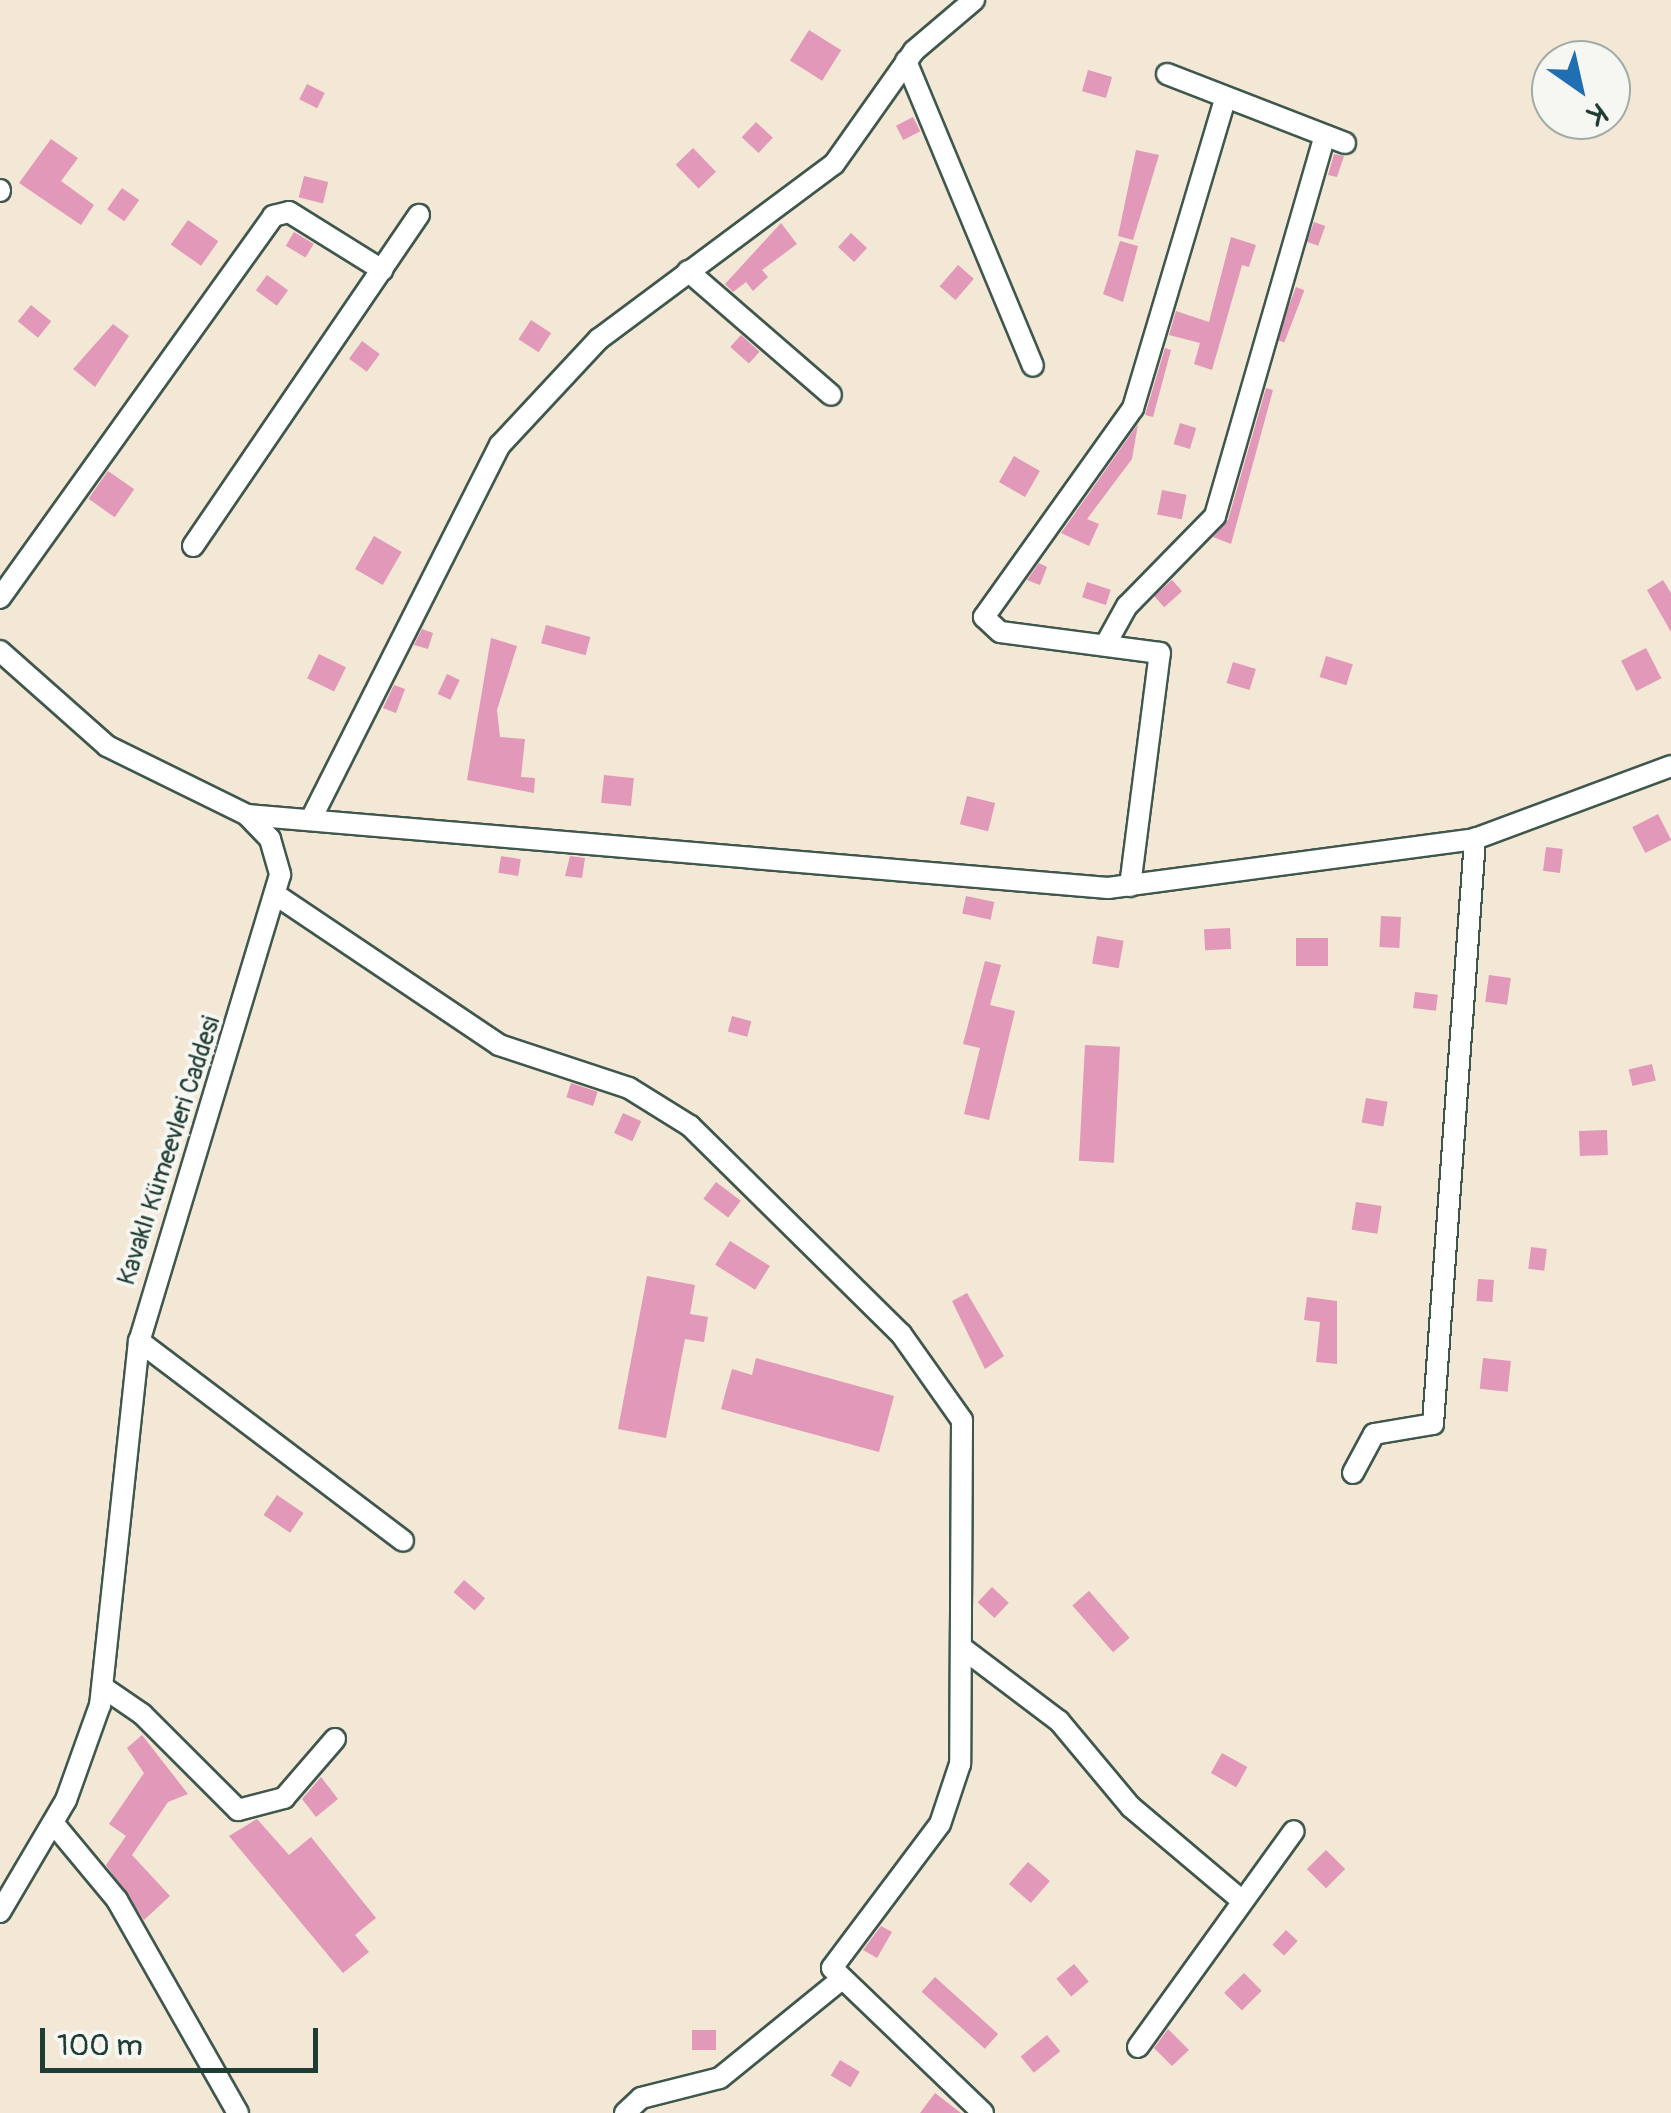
<!DOCTYPE html>
<meta charset="utf-8">
<style>
body{margin:0}
#map{position:relative;width:1671px;height:2113px;overflow:hidden;background:#f3e8d5;font-family:Pangolin,sans-serif}
div>[style]{position:absolute}
[style*='--x']{left:calc(var(--x)*1px);top:calc(var(--y)*1px);width:calc(var(--w)*1px);rotate:calc(var(--a)*1deg)}
.building>*{inset:0;background:#e198b9;transform-origin:0 0}
.roads{filter:drop-shadow(2px 0 #3f574c) drop-shadow(-2px 0 #3f574c) drop-shadow(0 2px #3f574c) drop-shadow(0 -2px #3f574c)}
.minor>*{height:20px;margin:-10px;padding:0 10px;transform-origin:10px;border-radius:10px;background:#fff}
span{translate:-50% -50%;white-space:nowrap;text-align:center;line-height:1.15;-webkit-text-stroke:8px #f6f6f2;paint-order:stroke}
.street-label{font-size:25px;color:#1f3d34}
.north{position:absolute;left:1531px;top:40px;width:100px;height:100px;box-sizing:border-box;background:#f6f6f2;border:2px solid #a0aca6;border-radius:50%;rotate:146deg;font-size:28px;font-weight:700;line-height:40px;text-align:center;color:#1f3d34}
.north::after{content:'';display:block;margin:auto;width:35px;height:45px;background:#1f6fb2;clip-path:polygon(50% 0,100% 100%,50% 72%,0 100%)}
.scale{position:absolute;left:40px;top:2028px;width:278px;height:45px;box-sizing:border-box;border:5px solid #1f3d34;border-top:0;padding-left:12px;font-size:30px;line-height:35px;white-space:nowrap;color:#1f3d34;-webkit-text-stroke:8px #f6f6f2;paint-order:stroke}
</style>
<div id="map">
<div class="building">
<i style="left:809px;top:30px;width:38px;height:36px;rotate:32deg"></i>
<i style="left:1088px;top:70px;width:25px;height:22px;rotate:16deg"></i>
<i style="left:307px;top:84px;width:20px;height:17px;rotate:27deg"></i>
<i style="left:913px;top:117px;width:16px;height:19px;rotate:63deg"></i>
<i style="left:756px;top:122px;width:23px;height:21px;rotate:43deg"></i>
<i style="clip-path:polygon(51px 139px,78px 158px,61px 181px,94px 205px,81px 225px,19px 183px)"></i>
<i style="left:693px;top:148px;width:33px;height:24px;rotate:46deg"></i>
<i style="clip-path:polygon(1136px 150px,1159px 155px,1133px 240px,1118px 236px)"></i>
<i style="clip-path:polygon(1334px 154px,1344px 156px,1337px 177px,1328px 175px)"></i>
<i style="left:304px;top:176px;width:25px;height:22px;rotate:14deg"></i>
<i style="left:122px;top:188px;width:21px;height:26px;rotate:35deg"></i>
<i style="left:188px;top:220px;width:37px;height:30px;rotate:35deg"></i>
<i style="left:1314px;top:222px;width:12px;height:21px;rotate:20deg"></i>
<i style="clip-path:polygon(781px 223px,797px 244px,762px 270px,768px 277px,753px 291px,746px 282px,733px 292px,725px 284px)"></i>
<i style="left:294px;top:232px;width:23px;height:16px;rotate:31deg"></i>
<i style="left:851px;top:233px;width:22px;height:19px;rotate:43deg"></i>
<i style="clip-path:polygon(1231px 237px,1256px 245px,1249px 267px,1242px 265px,1212px 370px,1194px 364px,1200px 343px,1169px 335px,1176px 311px,1209px 322px)"></i>
<i style="clip-path:polygon(1120px 241px,1138px 246px,1123px 302px,1103px 294px)"></i>
<i style="left:958px;top:265px;width:21px;height:28px;rotate:41deg"></i>
<i style="left:267px;top:275px;width:26px;height:19px;rotate:36deg"></i>
<i style="left:1296px;top:287px;width:9px;height:56px;rotate:21deg"></i>
<i style="left:31px;top:305px;width:26px;height:21px;rotate:39deg"></i>
<i style="left:531px;top:320px;width:24px;height:23px;rotate:33deg"></i>
<i style="clip-path:polygon(113px 324px,129px 336px,95px 387px,73px 369px)"></i>
<i style="left:741px;top:335px;width:25px;height:16px;rotate:42deg"></i>
<i style="left:362px;top:341px;width:22px;height:22px;rotate:36deg"></i>
<i style="clip-path:polygon(1165px 348px,1171px 350px,1153px 417px,1145px 415px)"></i>
<i style="clip-path:polygon(1266px 388px,1273px 390px,1231px 544px,1213px 537px,1228px 520px)"></i>
<i style="left:1180px;top:423px;width:17px;height:22px;rotate:17deg"></i>
<i style="clip-path:polygon(1138px 424px,1132px 459px,1087px 519px,1099px 524px,1089px 546px,1061px 533px)"></i>
<i style="left:1014px;top:456px;width:30px;height:30px;rotate:30deg"></i>
<i style="left:108px;top:471px;width:32px;height:34px;rotate:35deg"></i>
<i style="left:1162px;top:490px;width:25px;height:25px;rotate:11deg"></i>
<i style="left:374px;top:536px;width:32px;height:38px;rotate:30deg"></i>
<i style="clip-path:polygon(1039px 563px,1047px 567px,1040px 585px,1027px 580px)"></i>
<i style="left:1172px;top:580px;width:15px;height:24px;rotate:48deg"></i>
<i style="clip-path:polygon(1663px 580px,1671px 593px,1671px 632px,1647px 590px)"></i>
<i style="left:1087px;top:582px;width:25px;height:16px;rotate:18deg"></i>
<i style="left:546px;top:625px;width:46px;height:19px;rotate:15deg"></i>
<i style="clip-path:polygon(422px 629px,433px 633px,428px 649px,414px 645px)"></i>
<i style="clip-path:polygon(491px 638px,517px 646px,497px 710px,500px 737px,525px 739px,521px 777px,535px 778px,534px 793px,467px 780px)"></i>
<i style="left:1646px;top:648px;width:34px;height:28px;rotate:63deg"></i>
<i style="left:319px;top:654px;width:30px;height:27px;rotate:26deg"></i>
<i style="left:1326px;top:656px;width:28px;height:22px;rotate:17deg"></i>
<i style="left:1233px;top:662px;width:24px;height:22px;rotate:17deg"></i>
<i style="left:447px;top:674px;width:14px;height:22px;rotate:25deg"></i>
<i style="clip-path:polygon(394px 685px,405px 689px,396px 713px,383px 708px)"></i>
<i style="left:604px;top:775px;width:30px;height:28px;rotate:6deg"></i>
<i style="left:967px;top:796px;width:29px;height:29px;rotate:14deg"></i>
<i style="left:1658px;top:814px;width:29px;height:29px;rotate:63deg"></i>
<i style="left:1546px;top:847px;width:17px;height:24px;rotate:7deg"></i>
<i style="left:501px;top:856px;width:20px;height:17px;rotate:9deg"></i>
<i style="clip-path:polygon(570px 856px,585px 858px,582px 878px,565px 876px)"></i>
<i style="left:966px;top:896px;width:29px;height:18px;rotate:12deg"></i>
<i style="left:1381px;top:916px;width:20px;height:31px;rotate:3deg"></i>
<i style="left:1230px;top:928px;width:21px;height:26px;rotate:87deg"></i>
<i style="left:1097px;top:936px;width:27px;height:28px;rotate:10deg"></i>
<i style="left:1296px;top:938px;width:32px;height:28px"></i>
<i style="clip-path:polygon(985px 961px,1001px 965px,990px 1005px,1015px 1011px,989px 1120px,964px 1114px,980px 1048px,963px 1044px)"></i>
<i style="left:1489px;top:975px;width:22px;height:27px;rotate:8deg"></i>
<i style="left:1415px;top:992px;width:23px;height:16px;rotate:7deg"></i>
<i style="left:732px;top:1016px;width:20px;height:16px;rotate:15deg"></i>
<i style="left:1085px;top:1045px;width:35px;height:116px;rotate:3deg"></i>
<i style="left:1652px;top:1064px;width:17px;height:24px;rotate:77deg"></i>
<i style="left:571px;top:1083px;width:28px;height:15px;rotate:18deg"></i>
<i style="left:1366px;top:1098px;width:22px;height:25px;rotate:10deg"></i>
<i style="left:623px;top:1113px;width:20px;height:22px;rotate:24deg"></i>
<i style="left:1607px;top:1130px;width:25px;height:28px;rotate:88deg"></i>
<i style="left:716px;top:1182px;width:31px;height:21px;rotate:37deg"></i>
<i style="left:1356px;top:1202px;width:26px;height:28px;rotate:9deg"></i>
<i style="left:730px;top:1241px;width:47px;height:28px;rotate:32deg"></i>
<i style="left:1531px;top:1247px;width:16px;height:22px;rotate:7deg"></i>
<i style="clip-path:polygon(647px 1276px,695px 1285px,690px 1314px,708px 1317px,704px 1342px,685px 1339px,666px 1438px,618px 1429px)"></i>
<i style="left:1478px;top:1279px;width:16px;height:22px;rotate:4deg"></i>
<i style="clip-path:polygon(967px 1293px,1004px 1356px,985px 1369px,952px 1301px)"></i>
<i style="clip-path:polygon(1307px 1297px,1337px 1301px,1337px 1364px,1316px 1362px,1320px 1322px,1304px 1320px)"></i>
<i style="clip-path:polygon(756px 1358px,894px 1396px,879px 1452px,721px 1409px,732px 1369px,752px 1375px)"></i>
<i style="left:1483px;top:1358px;width:28px;height:31px;rotate:6deg"></i>
<i style="left:277px;top:1495px;width:32px;height:24px;rotate:34deg"></i>
<i style="left:464px;top:1580px;width:28px;height:16px;rotate:41deg"></i>
<i style="left:992px;top:1587px;width:23px;height:21px;rotate:43deg"></i>
<i style="left:1089px;top:1591px;width:62px;height:22px;rotate:49deg"></i>
<i style="clip-path:polygon(142px 1735px,188px 1794px,168px 1802px,132px 1855px,170px 1896px,144px 1920px,106px 1865px,126px 1836px,109px 1824px,144px 1773px,127px 1748px)"></i>
<i style="left:1222px;top:1753px;width:29px;height:23px;rotate:29deg"></i>
<i style="clip-path:polygon(321px 1777px,338px 1799px,316px 1817px,302px 1799px)"></i>
<i style="clip-path:polygon(257px 1819px,289px 1855px,311px 1837px,376px 1918px,355px 1935px,369px 1952px,343px 1973px,229px 1836px)"></i>
<i style="left:1326px;top:1850px;width:27px;height:27px;rotate:45deg"></i>
<i style="left:1028px;top:1862px;width:29px;height:29px;rotate:41deg"></i>
<i style="clip-path:polygon(881px 1926px,892px 1932px,877px 1958px,863px 1950px)"></i>
<i style="left:1286px;top:1930px;width:16px;height:20px;rotate:43deg"></i>
<i style="left:1074px;top:1964px;width:23px;height:23px;rotate:50deg"></i>
<i style="left:1244px;top:1973px;width:25px;height:28px;rotate:45deg"></i>
<i style="left:935px;top:1977px;width:85px;height:20px;rotate:42deg"></i>
<i style="clip-path:polygon(1168px 2029px,1189px 2050px,1172px 2066px,1154px 2048px)"></i>
<i style="left:692px;top:2030px;width:24px;height:20px"></i>
<i style="left:1047px;top:2035px;width:21px;height:34px;rotate:51deg"></i>
<i style="left:840px;top:2060px;width:23px;height:18px;rotate:31deg"></i>
<i style="clip-path:polygon(935px 2093px,961px 2113px,920px 2113px)"></i>
</div>
<div class="roads">
<div class="minor">
<i style="--x:906;--y:61;--w:330;--a:67.4"></i>
<i style="--x:1167;--y:74;--w:191;--a:21.2"></i>
<i style="--x:0;--y:191;--w:1;--a:-90"></i>
<i style="--x:688;--y:271;--w:189;--a:40.9"></i>
<i style="--x:193;--y:546;--w:401;--a:-55.7"></i>
<i style="--x:0;--y:598;--w:470;--a:-54.4"></i>
<i style="--x:273;--y:216;--w:16;--a:-14"></i>
<i style="--x:289;--y:212;--w:110;--a:31.9"></i>
<i style="--x:1108;--y:640;--w:39;--a:-61"></i>
<i style="--x:1127;--y:606;--w:126;--a:-45.6"></i>
<i style="--x:1215;--y:516;--w:396;--a:-73.9"></i>
<i style="--x:0;--y:651;--w:143;--a:41.6"></i>
<i style="--x:107;--y:746;--w:156;--a:26.2"></i>
<i style="--x:247;--y:815;--w:33;--a:46"></i>
<i style="--x:270;--y:839;--w:37;--a:74"></i>
<i style="--x:280;--y:875;--w:487;--a:106.8"></i>
<i style="--x:139;--y:1341;--w:366;--a:96.1"></i>
<i style="--x:100;--y:1705;--w:101;--a:109.7"></i>
<i style="--x:66;--y:1800;--w:130;--a:120.5"></i>
<i style="--x:247;--y:815;--w:864;--a:4.85"></i>
<i style="--x:1108;--y:888;--w:370;--a:-7.6"></i>
<i style="--x:1475;--y:839;--w:209;--a:-20.4"></i>
<i style="--x:312;--y:817;--w:417;--a:-63.2"></i>
<i style="--x:500;--y:445;--w:145;--a:-47"></i>
<i style="--x:599;--y:339;--w:293;--a:-36.7"></i>
<i style="--x:834;--y:164;--w:138;--a:-54.7"></i>
<i style="--x:914;--y:51;--w:79;--a:-40.4"></i>
<i style="--x:1130;--y:886;--w:235;--a:-82.7"></i>
<i style="--x:1160;--y:653;--w:161;--a:-172.5"></i>
<i style="--x:1000;--y:632;--w:22;--a:-137"></i>
<i style="--x:984;--y:617;--w:257;--a:-54.5"></i>
<i style="--x:1133;--y:408;--w:322;--a:-73.4"></i>
<i style="--x:279;--y:897;--w:265;--a:33.9"></i>
<i style="--x:499;--y:1045;--w:137;--a:18.3"></i>
<i style="--x:629;--y:1088;--w:72;--a:31.9"></i>
<i style="--x:690;--y:1126;--w:296;--a:44.6"></i>
<i style="--x:901;--y:1334;--w:105;--a:54.7"></i>
<i style="--x:962;--y:1420;--w:344;--a:90.3"></i>
<i style="--x:960;--y:1764;--w:63;--a:108.4"></i>
<i style="--x:940;--y:1824;--w:180;--a:126.9"></i>
<i style="--x:832;--y:1968;--w:209;--a:43.8"></i>
<i style="--x:139;--y:1341;--w:331;--a:37.1"></i>
<i style="--x:1353;--y:1473;--w:44;--a:-61.7"></i>
<i style="--x:1374;--y:1434;--w:60;--a:-9.6"></i>
<i style="--x:1433;--y:1424;--w:587;--a:-85.89"></i>
<i style="--x:965;--y:1650;--w:118;--a:37.1"></i>
<i style="--x:1059;--y:1721;--w:112;--a:50.1"></i>
<i style="--x:1131;--y:1807;--w:144;--a:40.2"></i>
<i style="--x:104;--y:1688;--w:46;--a:34.4"></i>
<i style="--x:142;--y:1714;--w:136;--a:45"></i>
<i style="--x:238;--y:1810;--w:48;--a:-14.6"></i>
<i style="--x:284;--y:1798;--w:78;--a:-49.2"></i>
<i style="--x:54;--y:1824;--w:99;--a:50.3"></i>
<i style="--x:117;--y:1900;--w:245;--a:60.4"></i>
<i style="--x:1138;--y:2047;--w:266;--a:-54.2"></i>
<i style="--x:625;--y:2113;--w:22;--a:-43"></i>
<i style="--x:641;--y:2098;--w:81;--a:-14.2"></i>
<i style="--x:720;--y:2078;--w:152;--a:-39.1"></i>
</div>
</div>
<div class="street-label">
<span style="left:170px;top:1151px;rotate:-72deg">Kavaklı Kümeevleri Caddesi</span>
</div>
<div class="north">K</div>
<div class="scale">100 m</div>
</div>
